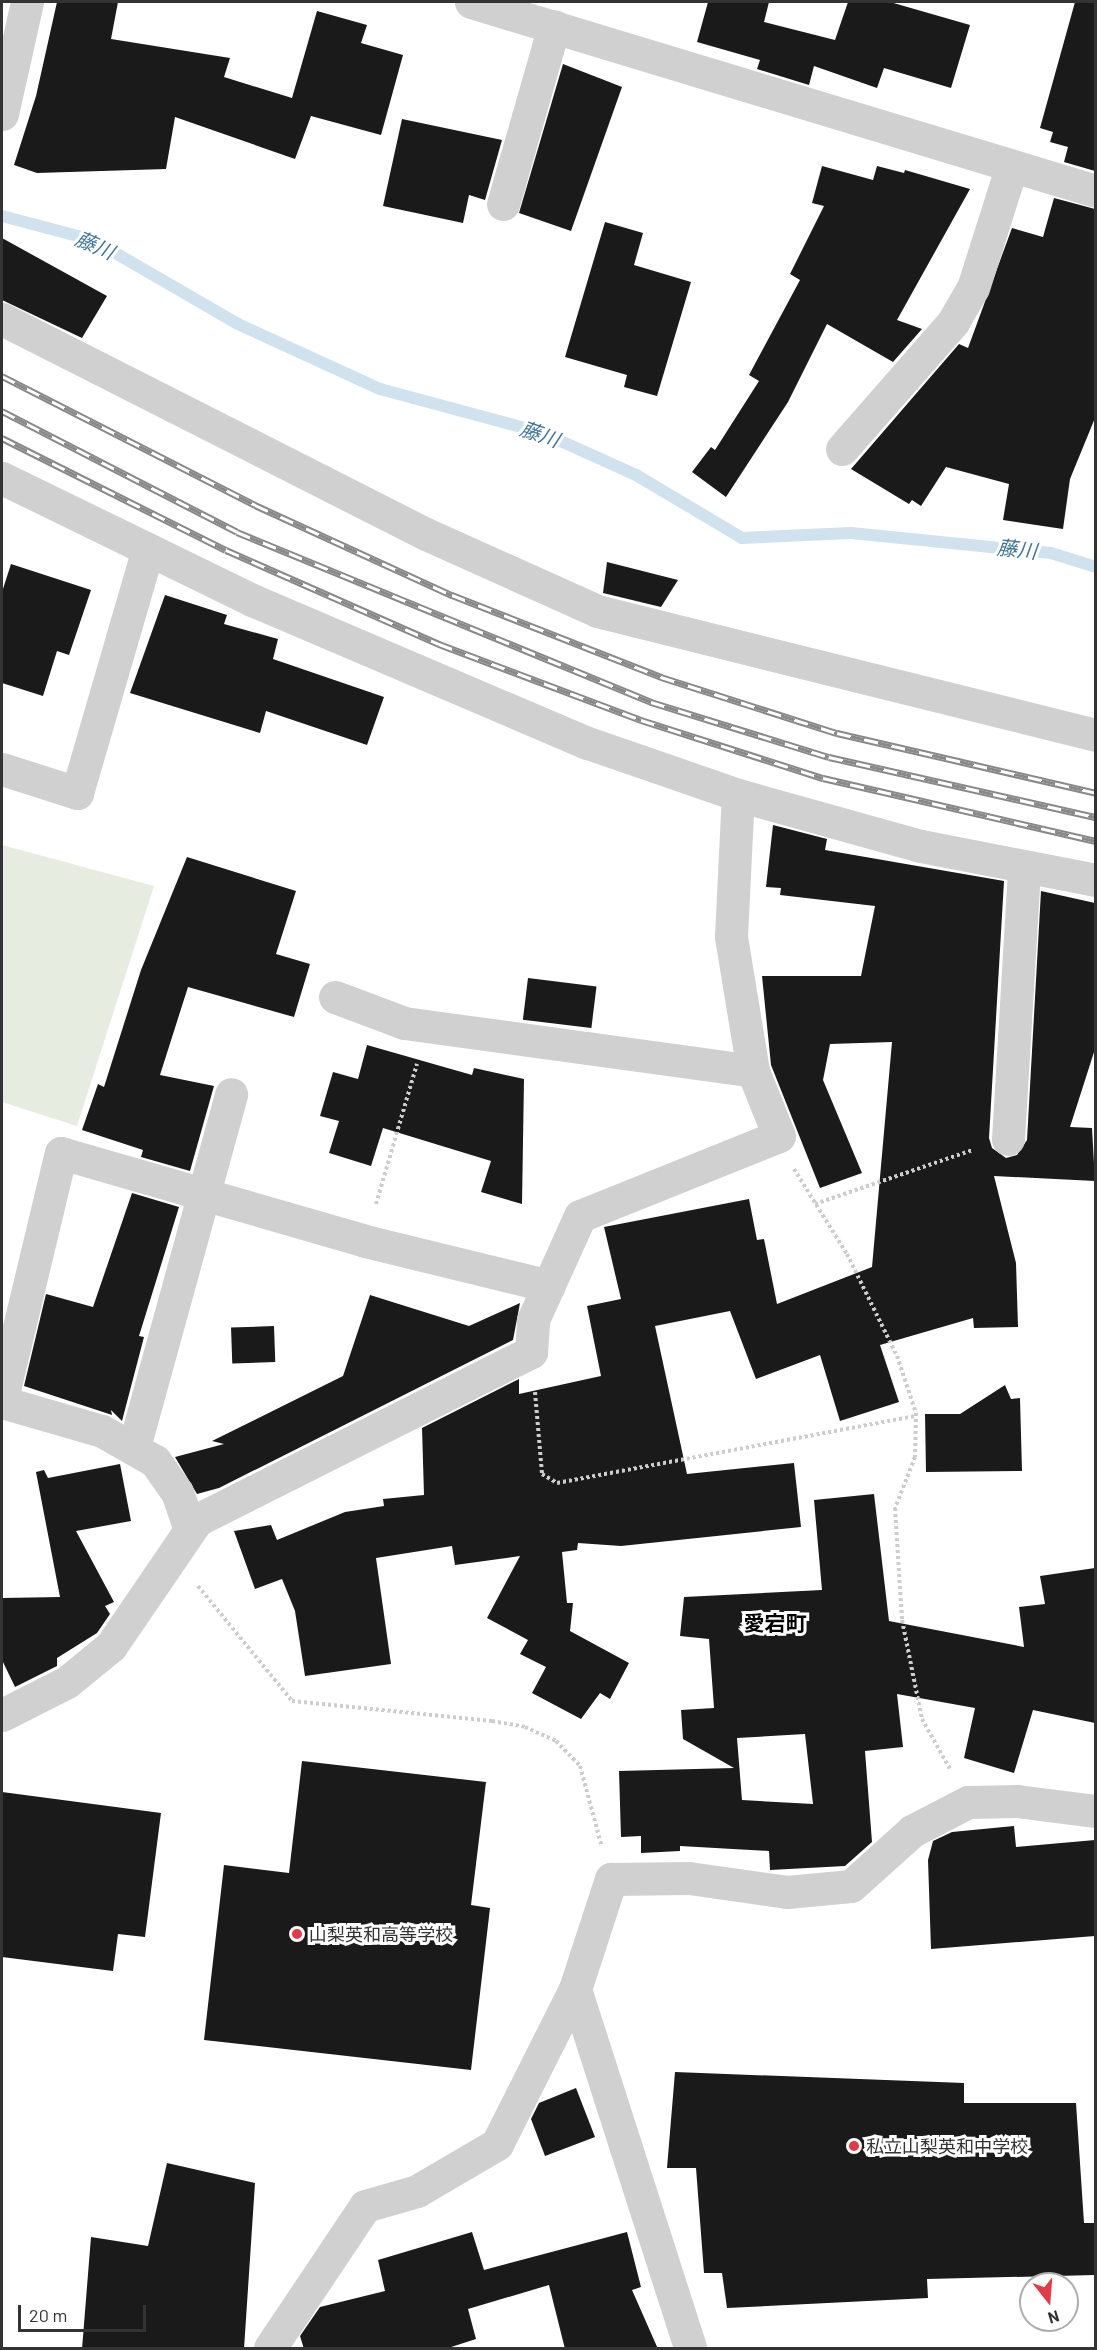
<!DOCTYPE html>
<meta charset="utf-8">
<style>
body{margin:0}
#map{position:relative;width:1097px;height:2350px;overflow:hidden;background:#fff;font-family:Barlow,"Noto Sans JP",sans-serif}
div>[style]{position:absolute}
[style*='--x']{left:calc(var(--x)*1px);top:calc(var(--y)*1px);width:calc(var(--w)*1px);rotate:calc(var(--a)*1deg)}
.green>*{inset:0;background:#e6ecdf}
.stream>*{height:12px;margin:-6px;padding:0 6px;transform-origin:6px;border-radius:6px;background:#cfe2ee}
.building>*{inset:0;background:#1a1a1a;transform-origin:0 0}
.path>*{height:4px;margin-top:-2px;transform-origin:0;background:repeating-linear-gradient(90deg,#cdcdcd 0 3px,transparent 0 6px)}
.minor>*{height:33px;margin:-16.5px;padding:0 16.5px;transform-origin:16.5px;border-radius:16.5px;background:#d0d0d0}
.rail>*{height:7px;margin-top:-3.5px;transform-origin:0;background:repeating-linear-gradient(90deg,#fff 0 14px,#888 0 28px);box-sizing:border-box;border-block:2px solid #888}
.dots>*{width:16px;height:16px;translate:-50% -50%;box-sizing:border-box;border:3px solid #fff;border-radius:50%}
span{translate:-50% -50%;white-space:nowrap;text-align:center;line-height:1.15;-webkit-text-stroke:6px #fff;paint-order:stroke}
.poi-label{font-size:18px;color:#333}
.left{translate:0 -50%;text-align:left}
.water-label{font-size:20px;color:#3f7597;font-style:italic}
.quarter-label{font-size:21px;color:#000;font-weight:700}
.frame{position:absolute;inset:0;border:3px solid #333;pointer-events:none}
.north{position:absolute;left:1019px;top:2272px;width:60px;height:60px;box-sizing:border-box;background:#fff;border:2px solid #adadad;border-radius:50%;rotate:163deg;font-size:16px;font-weight:700;line-height:24px;text-align:center;color:#333}
.north::after{content:'';display:block;margin:auto;width:21px;height:27px;background:#e63946;clip-path:polygon(50% 0,100% 100%,50% 72%,0 100%)}
.scale{position:absolute;left:18px;top:2305px;width:128px;height:27px;box-sizing:border-box;border:3px solid #333;border-top:0;padding-left:8px;font-size:18px;line-height:21px;white-space:nowrap;color:#333;-webkit-text-stroke:4px #fff;paint-order:stroke}
</style>
<div id="map">
<div class="green">
<i style="clip-path:polygon(2px 845px,154px 886px,77px 1126px,2px 1102px)"></i>
</div>
<div class="stream">
<i style="--x:2;--y:216;--w:94;--a:14.8"></i>
<i style="--x:93;--y:240;--w:168;--a:30.1"></i>
<i style="--x:238;--y:324;--w:156;--a:24.6"></i>
<i style="--x:380;--y:389;--w:169;--a:15.1"></i>
<i style="--x:543;--y:433;--w:102;--a:24.3"></i>
<i style="--x:636;--y:475;--w:123;--a:30.7"></i>
<i style="--x:742;--y:538;--w:109;--a:-2.6"></i>
<i style="--x:851;--y:533;--w:201;--a:5.7"></i>
<i style="--x:1051;--y:553;--w:47;--a:17.3"></i>
</div>
<div class="building">
<i style="clip-path:polygon(57px 2px,118px 2px,111px 39px,230px 58px,224px 77px,292px 98px,317px 11px,367px 25px,361px 43px,403px 55px,381px 135px,311px 116px,295px 159px,175px 117px,166px 169px,37px 173px,14px 165px,36px 96px)"></i>
<i style="clip-path:polygon(708px 2px,769px 2px,764px 22px,835px 40px,848px 2px,890px 2px,970px 25px,951px 88px,884px 68px,877px 88px,814px 66px,809px 85px,757px 69px,760px 60px,697px 42px)"></i>
<i style="clip-path:polygon(1075px 2px,1095px 2px,1095px 171px,1064px 162px,1068px 147px,1050px 142px,1053px 132px,1040px 128px)"></i>
<i style="clip-path:polygon(563px 64px,622px 87px,571px 231px,519px 213px)"></i>
<i style="clip-path:polygon(402px 119px,502px 140px,485px 200px,469px 195px,463px 223px,383px 206px)"></i>
<i style="clip-path:polygon(822px 166px,873px 180px,877px 166px,904px 173px,905px 170px,970px 189px,897px 320px,922px 329px,893px 362px,827px 324px,788px 402px,726px 497px,692px 472px,711px 447px,715px 450px,759px 381px,749px 375px,800px 280px,790px 274px,824px 206px,812px 203px)"></i>
<i style="clip-path:polygon(1054px 198px,1095px 209px,1095px 418px,1070px 479px,1063px 529px,1003px 520px,1009px 484px,946px 467px,921px 506px,912px 500px,909px 504px,851px 469px,959px 344px,968px 348px,1012px 228px,1043px 237px)"></i>
<i style="clip-path:polygon(605px 222px,643px 233px,634px 265px,691px 282px,657px 396px,624px 387px,627px 375px,565px 357px)"></i>
<i style="clip-path:polygon(2px 238px,107px 296px,82px 338px,2px 300px)"></i>
<i style="clip-path:polygon(607px 562px,678px 580px,661px 607px,603px 593px)"></i>
<i style="clip-path:polygon(11px 564px,91px 590px,69px 655px,57px 651px,43px 696px,2px 683px,2px 592px)"></i>
<i style="clip-path:polygon(165px 595px,227px 615px,224px 624px,278px 639px,273px 659px,384px 697px,367px 745px,266px 711px,260px 733px,130px 693px)"></i>
<i style="clip-path:polygon(773px 825px,827px 839px,825px 850px,1004px 881px,989px 1138px,992px 1148px,1006px 1158px,1017px 1155px,1027px 1140px,1041px 891px,1095px 903px,1095px 1049px,1070px 1127px,1092px 1128px,1095px 1181px,994px 1176px,1016px 1263px,1018px 1327px,974px 1328px,973px 1318px,880px 1345px,899px 1402px,840px 1421px,820px 1355px,756px 1379px,730px 1311px,655px 1326px,687px 1474px,794px 1463px,801px 1527px,621px 1546px,578px 1543px,577px 1550px,562px 1552px,567px 1603px,573px 1603px,570px 1631px,629px 1663px,610px 1699px,600px 1693px,581px 1719px,532px 1693px,546px 1667px,520px 1654px,528px 1640px,487px 1618px,520px 1556px,455px 1565px,452px 1546px,376px 1558px,391px 1664px,305px 1676px,295px 1611px,282px 1579px,255px 1589px,234px 1531px,271px 1525px,277px 1540px,345px 1512px,384px 1506px,383px 1499px,424px 1495px,422px 1428px,519px 1379px,519px 1394px,601px 1376px,587px 1306px,621px 1299px,604px 1227px,749px 1199px,757px 1240px,764px 1239px,777px 1304px,872px 1267px,892px 1042px,830px 1044px,823px 1080px,862px 1173px,820px 1188px,771px 1065px,762px 976px,861px 976px,875px 906px,780px 895px,781px 888px,766px 887px)"></i>
<i style="clip-path:polygon(187px 857px,296px 891px,276px 954px,310px 964px,294px 1017px,188px 987px,160px 1075px,214px 1086px,190px 1171px,141px 1157px,143px 1150px,82px 1130px,98px 1084px,104px 1087px,141px 970px)"></i>
<i style="left:528px;top:978px;width:69px;height:42px;rotate:7deg"></i>
<i style="clip-path:polygon(367px 1045px,472px 1075px,474px 1068px,524px 1079px,522px 1204px,481px 1192px,491px 1161px,383px 1128px,371px 1166px,329px 1153px,339px 1121px,320px 1116px,333px 1072px,358px 1079px)"></i>
<i style="clip-path:polygon(132px 1193px,179px 1207px,139px 1336px,144px 1337px,122px 1421px,111px 1410px,112px 1415px,24px 1386px,46px 1294px,93px 1307px)"></i>
<i style="clip-path:polygon(370px 1295px,469px 1326px,520px 1303px,513px 1340px,219px 1488px,197px 1494px,175px 1457px,224px 1444px,212px 1441px,343px 1376px)"></i>
<i style="left:274px;top:1326px;width:36px;height:43px;rotate:88deg"></i>
<i style="clip-path:polygon(1005px 1385px,1011px 1399px,1020px 1398px,1022px 1471px,926px 1472px,925px 1414px,960px 1414px)"></i>
<i style="clip-path:polygon(120px 1464px,131px 1521px,76px 1531px,114px 1602px,105px 1606px,110px 1614px,97px 1633px,57px 1658px,57px 1666px,15px 1687px,2px 1660px,2px 1598px,60px 1597px,36px 1472px,44px 1470px,48px 1478px)"></i>
<i style="clip-path:polygon(evenodd,874px 1494px,889px 1621px,1024px 1647px,1019px 1607px,1045px 1604px,1040px 1576px,1095px 1568px,1095px 1723px,1033px 1710px,1014px 1773px,964px 1758px,975px 1708px,897px 1694px,903px 1747px,865px 1751px,872px 1842px,845px 1866px,770px 1870px,769px 1851px,680px 1846px,680px 1851px,641px 1853px,641px 1836px,621px 1837px,619px 1771px,734px 1768px,683px 1739px,681px 1710px,714px 1708px,709px 1639px,680px 1636px,684px 1597px,822px 1590px,814px 1500px,874px 1494px,805px 1734px,813px 1804px,742px 1800px,737px 1738px,805px 1734px)"></i>
<i style="clip-path:polygon(302px 1761px,486px 1782px,471px 1905px,490px 1908px,471px 2070px,204px 2040px,224px 1865px,289px 1873px)"></i>
<i style="clip-path:polygon(2px 1792px,161px 1813px,145px 1937px,118px 1934px,113px 1971px,2px 1957px)"></i>
<i style="clip-path:polygon(1014px 1826px,1016px 1847px,1095px 1840px,1095px 1936px,931px 1949px,928px 1860px,933px 1841px,952px 1832px)"></i>
<i style="clip-path:polygon(675px 2072px,964px 2083px,964px 2103px,1076px 2103px,1084px 2223px,1095px 2223px,1095px 2275px,927px 2279px,928px 2298px,727px 2308px,722px 2273px,704px 2273px,696px 2168px,667px 2168px)"></i>
<i style="clip-path:polygon(576px 2088px,595px 2137px,545px 2156px,531px 2119px,539px 2103px)"></i>
<i style="clip-path:polygon(167px 2163px,255px 2183px,244px 2349px,82px 2349px,91px 2237px,148px 2246px)"></i>
<i style="clip-path:polygon(472px 2232px,484px 2270px,627px 2232px,641px 2287px,632px 2290px,658px 2349px,565px 2349px,549px 2285px,468px 2309px,476px 2339px,445px 2349px,304px 2349px,300px 2336px,320px 2307px,385px 2291px,378px 2260px)"></i>
</div>
<div class="path">
<i style="--x:794;--y:1169;--w:100;--a:58.1"></i>
<i style="--x:847;--y:1254;--w:114;--a:63.9"></i>
<i style="--x:897;--y:1356;--w:60;--a:71.6"></i>
<i style="--x:916;--y:1413;--w:44;--a:91.3"></i>
<i style="--x:915;--y:1457;--w:55;--a:111.4"></i>
<i style="--x:895;--y:1508;--w:112;--a:86.4"></i>
<i style="--x:902;--y:1620;--w:101;--a:78.6"></i>
<i style="--x:922;--y:1719;--w:57;--a:60.8"></i>
<i style="--x:376;--y:1204;--w:146;--a:-73.7"></i>
<i style="--x:815;--y:1204;--w:167;--a:-18.9"></i>
<i style="--x:535;--y:1392;--w:82;--a:85.1"></i>
<i style="--x:542;--y:1474;--w:17;--a:31"></i>
<i style="--x:557;--y:1483;--w:365;--a:-10.6"></i>
<i style="--x:198;--y:1586;--w:149;--a:50.7"></i>
<i style="--x:292;--y:1701;--w:201;--a:5.7"></i>
<i style="--x:492;--y:1721;--w:34;--a:10"></i>
<i style="--x:525;--y:1727;--w:34;--a:24"></i>
<i style="--x:556;--y:1741;--w:35;--a:46"></i>
<i style="--x:580;--y:1766;--w:81;--a:74.9"></i>
</div>
<div class="minor">
<i style="--x:471;--y:2;--w:653;--a:16.83"></i>
<i style="--x:2;--y:114;--w:115;--a:-77.4"></i>
<i style="--x:503;--y:204;--w:185;--a:-74"></i>
<i style="--x:2;--y:319;--w:475;--a:26.9"></i>
<i style="--x:426;--y:534;--w:188;--a:24.2"></i>
<i style="--x:597;--y:611;--w:514;--a:13.96"></i>
<i style="--x:842;--y:449;--w:169;--a:-48.8"></i>
<i style="--x:953;--y:322;--w:39;--a:-60"></i>
<i style="--x:973;--y:288;--w:126;--a:-72.4"></i>
<i style="--x:2;--y:478;--w:278;--a:26"></i>
<i style="--x:252;--y:600;--w:365;--a:23.1"></i>
<i style="--x:588;--y:743;--w:159;--a:19.1"></i>
<i style="--x:738;--y:795;--w:190;--a:15.6"></i>
<i style="--x:921;--y:846;--w:178;--a:11"></i>
<i style="--x:2;--y:769;--w:79;--a:17.7"></i>
<i style="--x:77;--y:793;--w:254;--a:-73.8"></i>
<i style="--x:335;--y:997;--w:74;--a:20.6"></i>
<i style="--x:404;--y:1023;--w:352;--a:7.8"></i>
<i style="--x:1008;--y:1139;--w:272;--a:-86.6"></i>
<i style="--x:2;--y:1398;--w:252;--a:-76.5"></i>
<i style="--x:61;--y:1153;--w:316;--a:16.1"></i>
<i style="--x:365;--y:1241;--w:189;--a:13.7"></i>
<i style="--x:2;--y:1402;--w:104;--a:16.2"></i>
<i style="--x:102;--y:1431;--w:61;--a:29.5"></i>
<i style="--x:155;--y:1461;--w:38;--a:55"></i>
<i style="--x:177;--y:1492;--w:39;--a:71"></i>
<i style="--x:134;--y:1447;--w:366;--a:-74.6"></i>
<i style="--x:2;--y:1715;--w:73;--a:-26.9"></i>
<i style="--x:67;--y:1682;--w:57;--a:-39.3"></i>
<i style="--x:111;--y:1646;--w:153;--a:-55.7"></i>
<i style="--x:197;--y:1520;--w:374;--a:-26.7"></i>
<i style="--x:531;--y:1352;--w:32;--a:-86"></i>
<i style="--x:533;--y:1320;--w:114;--a:-65.7"></i>
<i style="--x:580;--y:1216;--w:214;--a:-21.9"></i>
<i style="--x:779;--y:1136;--w:70;--a:-111.8"></i>
<i style="--x:753;--y:1071;--w:137;--a:-99.3"></i>
<i style="--x:731;--y:936;--w:141;--a:-87.2"></i>
<i style="--x:575;--y:1989;--w:377;--a:72.2"></i>
<i style="--x:270;--y:2348;--w:171;--a:-56.2"></i>
<i style="--x:365;--y:2206;--w:54;--a:-16.1"></i>
<i style="--x:417;--y:2191;--w:93;--a:-30.4"></i>
<i style="--x:497;--y:2144;--w:174;--a:-63.3"></i>
<i style="--x:575;--y:1989;--w:116;--a:-71.9"></i>
<i style="--x:611;--y:1879;--w:78;--a:-0.7"></i>
<i style="--x:689;--y:1878;--w:99;--a:8.1"></i>
<i style="--x:787;--y:1892;--w:64;--a:-5.4"></i>
<i style="--x:851;--y:1886;--w:82;--a:-42"></i>
<i style="--x:912;--y:1831;--w:63;--a:-27.4"></i>
<i style="--x:968;--y:1802;--w:49;--a:-1.2"></i>
<i style="--x:1017;--y:1801;--w:80;--a:7.2"></i>
</div>
<div class="rail">
<i style="--x:2;--y:376;--w:284;--a:27"></i>
<i style="--x:255;--y:505;--w:217;--a:24.6"></i>
<i style="--x:452;--y:595;--w:225;--a:21.4"></i>
<i style="--x:661;--y:677;--w:185;--a:17.7"></i>
<i style="--x:837;--y:733;--w:266;--a:13"></i>
<i style="--x:2;--y:411;--w:264;--a:27.2"></i>
<i style="--x:237;--y:532;--w:448;--a:22.3"></i>
<i style="--x:651;--y:702;--w:186;--a:17.2"></i>
<i style="--x:829;--y:757;--w:274;--a:12.7"></i>
<i style="--x:2;--y:438;--w:250;--a:26.6"></i>
<i style="--x:226;--y:550;--w:233;--a:23.8"></i>
<i style="--x:439;--y:644;--w:216;--a:20.6"></i>
<i style="--x:641;--y:720;--w:191;--a:17.7"></i>
<i style="--x:823;--y:778;--w:280;--a:13"></i>
</div>
<div class="dots">
<i style="left:297px;top:1934px;background:#e63946"></i>
<i style="left:854px;top:2146px;background:#e63946"></i>
</div>
<div class="poi-label">
<span class="left" style="left:309px;top:1934px">山梨英和高等学校</span>
<span class="left" style="left:866px;top:2146px">私立山梨英和中学校</span>
</div>
<div class="water-label">
<span style="left:95px;top:245px;rotate:23deg">藤川</span>
<span style="left:540px;top:434px;rotate:19deg">藤川</span>
<span style="left:1017px;top:549px;rotate:6deg">藤川</span>
</div>
<div class="quarter-label">
<span style="left:775px;top:1623px">愛宕町</span>
</div>
<div class="frame"></div>
<div class="north">N</div>
<div class="scale">20 m</div>
</div>
